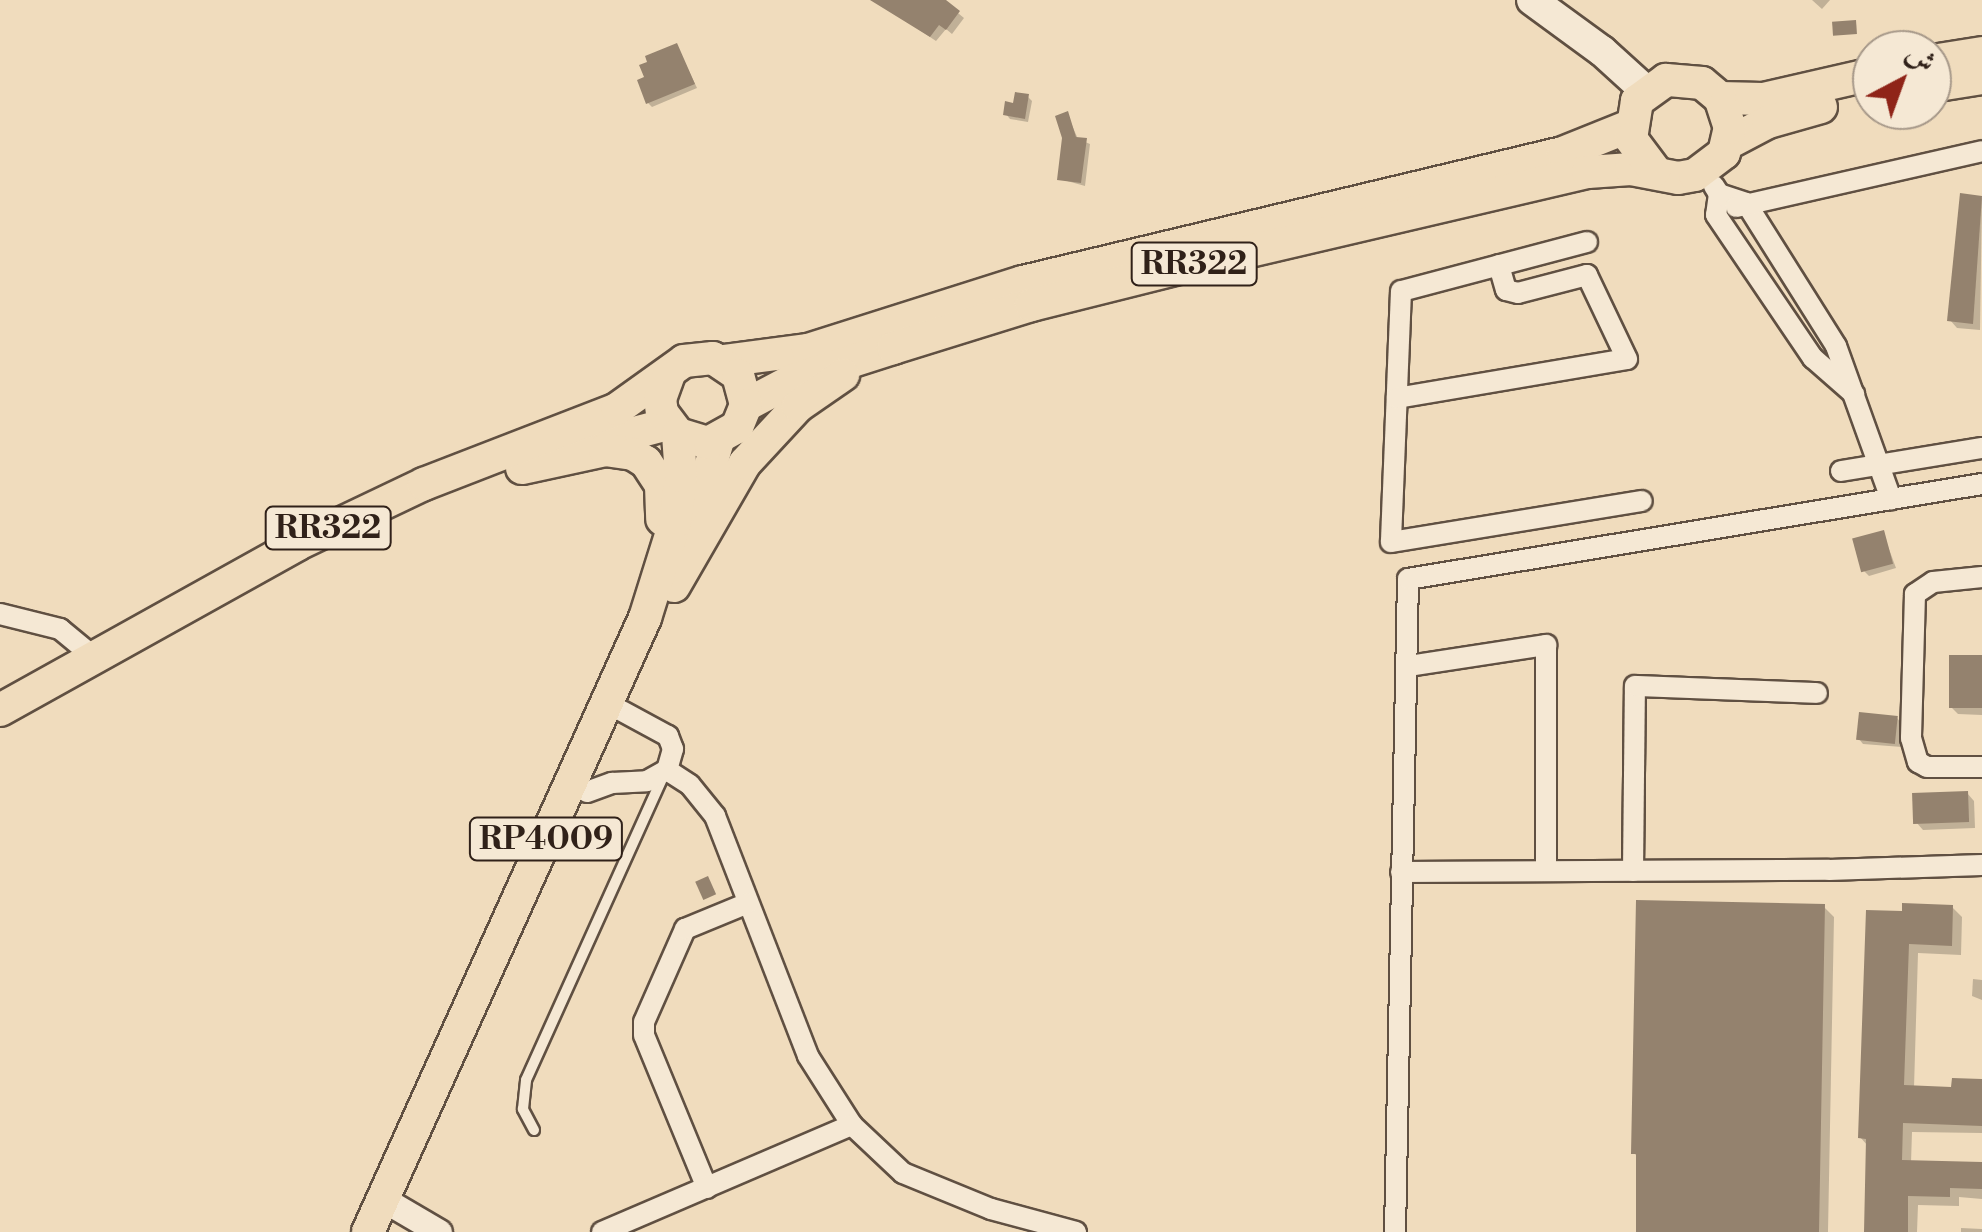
<!DOCTYPE html>
<meta charset="utf-8">
<style>
body{margin:0}
#map{position:relative;width:1982px;height:1232px;overflow:hidden;background:#f0dcbd;font-family:"Libre Bodoni",Amiri,serif}
div>[style]{position:absolute}
[style*='--x']{left:calc(var(--x)*1px);top:calc(var(--y)*1px);width:calc(var(--w)*1px);rotate:calc(var(--a)*1deg)}
.shadow>*{inset:0;background:#0003}
.building>*{inset:0;background:#94826e;transform-origin:0 0}
.roads{filter:drop-shadow(2px 0 #605042) drop-shadow(-2px 0 #605042) drop-shadow(0 2px #605042) drop-shadow(0 -2px #605042)}
.service>*{height:10px;margin:-5px;padding:0 5px;transform-origin:5px;border-radius:5px;background:#f5e8d4}
.minor>*{height:20px;margin:-10px;padding:0 10px;transform-origin:10px;border-radius:10px;background:#f5e8d4}
.tertiary>*{height:25px;margin:-12.5px;padding:0 12.5px;transform-origin:12.5px;border-radius:12.5px;background:#f5e8d4}
.secondary>*{height:30px;margin:-15px;padding:0 15px;transform-origin:15px;border-radius:15px;background:#f5e8d4}
.primary>*{height:32px;margin:-16px;padding:0 16px;transform-origin:16px;border-radius:16px;background:#f0dcbd}
span{translate:-50% -50%;white-space:nowrap;text-align:center;line-height:1.15;-webkit-text-stroke:8px #f5e8d4;paint-order:stroke}
.shield-label span{padding:2px 8px;background:#f5e8d4;border:2px solid;border-radius:8px;-webkit-text-stroke-width:0}
.shield-label{font-size:32px;color:#302119;font-weight:700}
.north{position:absolute;left:1852px;top:30px;width:100px;height:100px;box-sizing:border-box;background:#f5e8d4;border:2px solid #a69889;border-radius:50%;rotate:41deg;font-size:28px;font-weight:700;line-height:40px;text-align:center;color:#302119}
.north::after{content:'';display:block;margin:auto;width:35px;height:45px;background:#8f2418;clip-path:polygon(50% 0,100% 100%,50% 72%,0 100%)}
</style>
<div id="map">
<div class="shadow">
<i style="clip-path:polygon(942px 0,964px 18px,952px 34px,946px 29px,936px 41px,876px 1px)"></i>
<i style="clip-path:polygon(1812px 0,1830px 0,1822px 9px)"></i>
<i style="clip-path:polygon(677px 46px,697px 88px,652px 107px,648px 103px,650px 63px)"></i>
<i style="clip-path:polygon(1027px 96px,1032px 101px,1028px 122px,1010px 119px,1006px 114px)"></i>
<i style="clip-path:polygon(1067px 114px,1078px 139px,1090px 144px,1085px 186px,1060px 179px)"></i>
<i style="clip-path:polygon(1962px 196px,1982px 198px,1980px 330px,1957px 328px,1950px 320px)"></i>
<i style="clip-path:polygon(1883px 533px,1896px 568px,1869px 576px,1864px 571px)"></i>
<i style="clip-path:polygon(1982px 658px,1982px 715px,1958px 714px,1951px 707px)"></i>
<i style="clip-path:polygon(1897px 718px,1901px 723px,1902px 747px,1863px 744px,1859px 739px)"></i>
<i style="clip-path:polygon(1967px 793px,1974px 801px,1975px 828px,1923px 830px,1916px 822px)"></i>
<i style="clip-path:polygon(1824px 907px,1834px 917px,1828px 1232px,1638px 1232px,1639px 1158px,1634px 1153px)"></i>
<i style="clip-path:polygon(1952px 907px,1962px 917px,1961px 955px,1918px 953px,1914px 1088px,1954px 1089px,1982px 1082px,1982px 1133px,1912px 1132px,1911px 1163px,1982px 1164px,1982px 1199px,1959px 1197px,1959px 1206px,1918px 1205px,1917px 1232px,1868px 1232px,1868px 1146px,1860px 1137px,1904px 914px)"></i>
<i style="clip-path:polygon(1973px 979px,1982px 980px,1982px 1000px,1972px 996px)"></i>
<i style="clip-path:polygon(1961px 1228px,1982px 1229px,1982px 1232px,1961px 1232px)"></i>
</div>
<div class="building">
<i style="clip-path:polygon(870px 0,946px 0,960px 11px,946px 30px,939px 25px,930px 37px)"></i>
<i style="left:1856px;top:20px;width:14px;height:24px;rotate:86deg"></i>
<i style="clip-path:polygon(677px 43px,695px 84px,646px 104px,637px 80px,644px 77px,639px 65px,647px 62px,645px 56px)"></i>
<i style="clip-path:polygon(1015px 92px,1029px 94px,1025px 119px,1003px 115px,1005px 101px,1013px 103px)"></i>
<i style="clip-path:polygon(1068px 111px,1076px 137px,1087px 138px,1081px 183px,1057px 180px,1062px 138px,1055px 116px)"></i>
<i style="clip-path:polygon(1960px 193px,1982px 196px,1973px 324px,1947px 321px)"></i>
<i style="left:1884px;top:530px;width:35px;height:33px;rotate:75deg"></i>
<i style="left:1949px;top:655px;width:33px;height:53px"></i>
<i style="left:1859px;top:712px;width:39px;height:28px;rotate:6deg"></i>
<i style="left:1968px;top:791px;width:31px;height:56px;rotate:88deg"></i>
<i style="left:708px;top:876px;width:20px;height:14px;rotate:66deg"></i>
<i style="clip-path:polygon(1636px 900px,1825px 904px,1819px 1232px,1636px 1232px,1636px 1154px,1631px 1154px)"></i>
<i style="clip-path:polygon(1902px 903px,1953px 905px,1952px 946px,1909px 944px,1904px 1085px,1951px 1087px,1952px 1078px,1982px 1079px,1982px 1126px,1903px 1123px,1902px 1160px,1982px 1162px,1982px 1189px,1950px 1188px,1950px 1197px,1908px 1196px,1908px 1232px,1864px 1232px,1866px 1139px,1858px 1138px,1866px 910px,1902px 911px)"></i>
</div>
<div class="roads">
<div class="service">
<i style="--x:534;--y:1130;--w:24;--a:-118"></i>
<i style="--x:523;--y:1109;--w:29;--a:-84"></i>
<i style="--x:526;--y:1080;--w:335;--a:-65.7"></i>
</div>
<div class="minor">
<i style="--x:1714;--y:186;--w:9;--a:58"></i>
<i style="--x:1719;--y:194;--w:21;--a:98"></i>
<i style="--x:1716;--y:215;--w:173;--a:55.9"></i>
<i style="--x:1813;--y:358;--w:55;--a:41.3"></i>
<i style="--x:1719;--y:194;--w:28;--a:18"></i>
<i style="--x:1746;--y:203;--w:169;--a:57.8"></i>
<i style="--x:1836;--y:346;--w:163;--a:70.2"></i>
<i style="--x:1736;--y:207;--w:252;--a:-12.8"></i>
<i style="--x:1587;--y:242;--w:192;--a:165.2"></i>
<i style="--x:1401;--y:291;--w:251;--a:92.3"></i>
<i style="--x:1391;--y:542;--w:254;--a:-9.3"></i>
<i style="--x:1397;--y:398;--w:233;--a:-9.6"></i>
<i style="--x:1627;--y:359;--w:93;--a:-115.5"></i>
<i style="--x:1587;--y:275;--w:71;--a:165.4"></i>
<i style="--x:1518;--y:293;--w:12;--a:-166"></i>
<i style="--x:1506;--y:290;--w:26;--a:-106"></i>
<i style="--x:1841;--y:471;--w:143;--a:-9.3"></i>
<i style="--x:1982;--y:577;--w:49;--a:174.2"></i>
<i style="--x:1933;--y:582;--w:22;--a:146"></i>
<i style="--x:1915;--y:594;--w:144;--a:91.6"></i>
<i style="--x:1911;--y:738;--w:25;--a:74"></i>
<i style="--x:1918;--y:762;--w:10;--a:29"></i>
<i style="--x:1927;--y:767;--w:55;--a:0"></i>
<i style="--x:0;--y:614;--w:62;--a:14"></i>
<i style="--x:60;--y:629;--w:44;--a:39.5"></i>
<i style="--x:1408;--y:666;--w:140;--a:-8.7"></i>
<i style="--x:1546;--y:645;--w:225;--a:90"></i>
<i style="--x:667;--y:770;--w:27;--a:33"></i>
<i style="--x:690;--y:785;--w:40;--a:51"></i>
<i style="--x:715;--y:816;--w:257;--a:68.8"></i>
<i style="--x:808;--y:1056;--w:82;--a:57.5"></i>
<i style="--x:852;--y:1125;--w:70;--a:43.3"></i>
<i style="--x:903;--y:1173;--w:95;--a:22.2"></i>
<i style="--x:991;--y:1209;--w:88;--a:15.1"></i>
<i style="--x:587;--y:792;--w:27;--a:-20"></i>
<i style="--x:612;--y:783;--w:35;--a:-3"></i>
<i style="--x:647;--y:781;--w:23;--a:-29"></i>
<i style="--x:667;--y:770;--w:22;--a:-74"></i>
<i style="--x:673;--y:749;--w:14;--a:-111"></i>
<i style="--x:668;--y:736;--w:52;--a:-151.5"></i>
<i style="--x:1633;--y:871;--w:185;--a:-89.4"></i>
<i style="--x:1635;--y:686;--w:182;--a:2.2"></i>
<i style="--x:1401;--y:872;--w:428;--a:-0.3"></i>
<i style="--x:1829;--y:870;--w:153;--a:-1.9"></i>
<i style="--x:707;--y:1188;--w:165;--a:-112.4"></i>
<i style="--x:644;--y:1035;--w:13;--a:-90"></i>
<i style="--x:644;--y:1022;--w:102;--a:-66.2"></i>
<i style="--x:685;--y:929;--w:68;--a:-22.4"></i>
<i style="--x:602;--y:1232;--w:272;--a:-23.2"></i>
<i style="--x:1395;--y:1232;--w:653;--a:-88.86"></i>
<i style="--x:1408;--y:579;--w:582;--a:-9.4"></i>
</div>
<div class="tertiary">
<i style="--x:383;--y:1199;--w:65;--a:30.5"></i>
</div>
<div class="secondary">
<i style="--x:1532;--y:0;--w:87;--a:36.1"></i>
<i style="--x:1602;--y:51;--w:59;--a:42.3"></i>
</div>
<div class="primary">
<i style="--x:1932;--y:61;--w:51;--a:-9.1"></i>
<i style="--x:1932;--y:86;--w:51;--a:-9.1"></i>
<i style="--x:1720;--y:98;--w:43;--a:1.3"></i>
<i style="--x:1763;--y:99;--w:112;--a:-12.9"></i>
<i style="--x:1728;--y:143;--w:45;--a:-27.7"></i>
<i style="--x:1768;--y:122;--w:55;--a:-15.8"></i>
<i style="--x:723;--y:361;--w:86;--a:-7.4"></i>
<i style="--x:808;--y:350;--w:225;--a:-17.6"></i>
<i style="--x:1023;--y:282;--w:555;--a:-13.44"></i>
<i style="--x:1563;--y:153;--w:72;--a:-21.9"></i>
<i style="--x:746;--y:405;--w:53;--a:-28"></i>
<i style="--x:793;--y:380;--w:105;--a:-17.7"></i>
<i style="--x:893;--y:348;--w:145;--a:-17.3"></i>
<i style="--x:1031;--y:305;--w:177;--a:-14"></i>
<i style="--x:1203;--y:262;--w:395;--a:-13.2"></i>
<i style="--x:1588;--y:172;--w:43;--a:-4"></i>
<i style="--x:1631;--y:169;--w:48;--a:10.8"></i>
<i style="--x:1678;--y:178;--w:17;--a:-10"></i>
<i style="--x:1695;--y:175;--w:36;--a:-37"></i>
<i style="--x:1724;--y:153;--w:26;--a:-77"></i>
<i style="--x:1730;--y:128;--w:32;--a:-108"></i>
<i style="--x:1720;--y:98;--w:23;--a:-140"></i>
<i style="--x:1702;--y:83;--w:36;--a:-175"></i>
<i style="--x:1666;--y:80;--w:36;--a:144"></i>
<i style="--x:1637;--y:101;--w:38;--a:99"></i>
<i style="--x:1631;--y:139;--w:39;--a:53"></i>
<i style="--x:573;--y:449;--w:98;--a:-14.7"></i>
<i style="--x:522;--y:468;--w:85;--a:-12.2"></i>
<i style="--x:605;--y:450;--w:28;--a:8"></i>
<i style="--x:633;--y:454;--w:15;--a:32"></i>
<i style="--x:646;--y:462;--w:27;--a:57"></i>
<i style="--x:661;--y:485;--w:34;--a:88"></i>
<i style="--x:691;--y:532;--w:96;--a:-73.6"></i>
<i style="--x:674;--y:586;--w:142;--a:-60"></i>
<i style="--x:745;--y:463;--w:78;--a:-47.1"></i>
<i style="--x:798;--y:406;--w:55;--a:-34.6"></i>
<i style="--x:0;--y:710;--w:341;--a:-29.1"></i>
<i style="--x:298;--y:544;--w:140;--a:-25.5"></i>
<i style="--x:424;--y:484;--w:207;--a:-21.2"></i>
<i style="--x:617;--y:409;--w:82;--a:-35.6"></i>
<i style="--x:684;--y:361;--w:29;--a:-6"></i>
<i style="--x:713;--y:358;--w:30;--a:34"></i>
<i style="--x:738;--y:375;--w:31;--a:75"></i>
<i style="--x:746;--y:405;--w:24;--a:112"></i>
<i style="--x:737;--y:427;--w:33;--a:151"></i>
<i style="--x:708;--y:443;--w:31;--a:-163"></i>
<i style="--x:678;--y:434;--w:26;--a:-127"></i>
<i style="--x:662;--y:413;--w:14;--a:-98"></i>
<i style="--x:660;--y:399;--w:27;--a:-70"></i>
<i style="--x:368;--y:1232;--w:674;--a:-65.72"></i>
<i style="--x:645;--y:618;--w:101;--a:-72.6"></i>
<i style="--x:675;--y:522;--w:46;--a:-82.6"></i>
<i style="--x:681;--y:476;--w:42;--a:-94.1"></i>
</div>
</div>
<div class="shield-label">
<span style="left:1194px;top:264px">RR322</span>
<span style="left:328px;top:528px">RR322</span>
<span style="left:546px;top:839px">RP4009</span>
</div>
<div class="north">ش</div>
</div>
